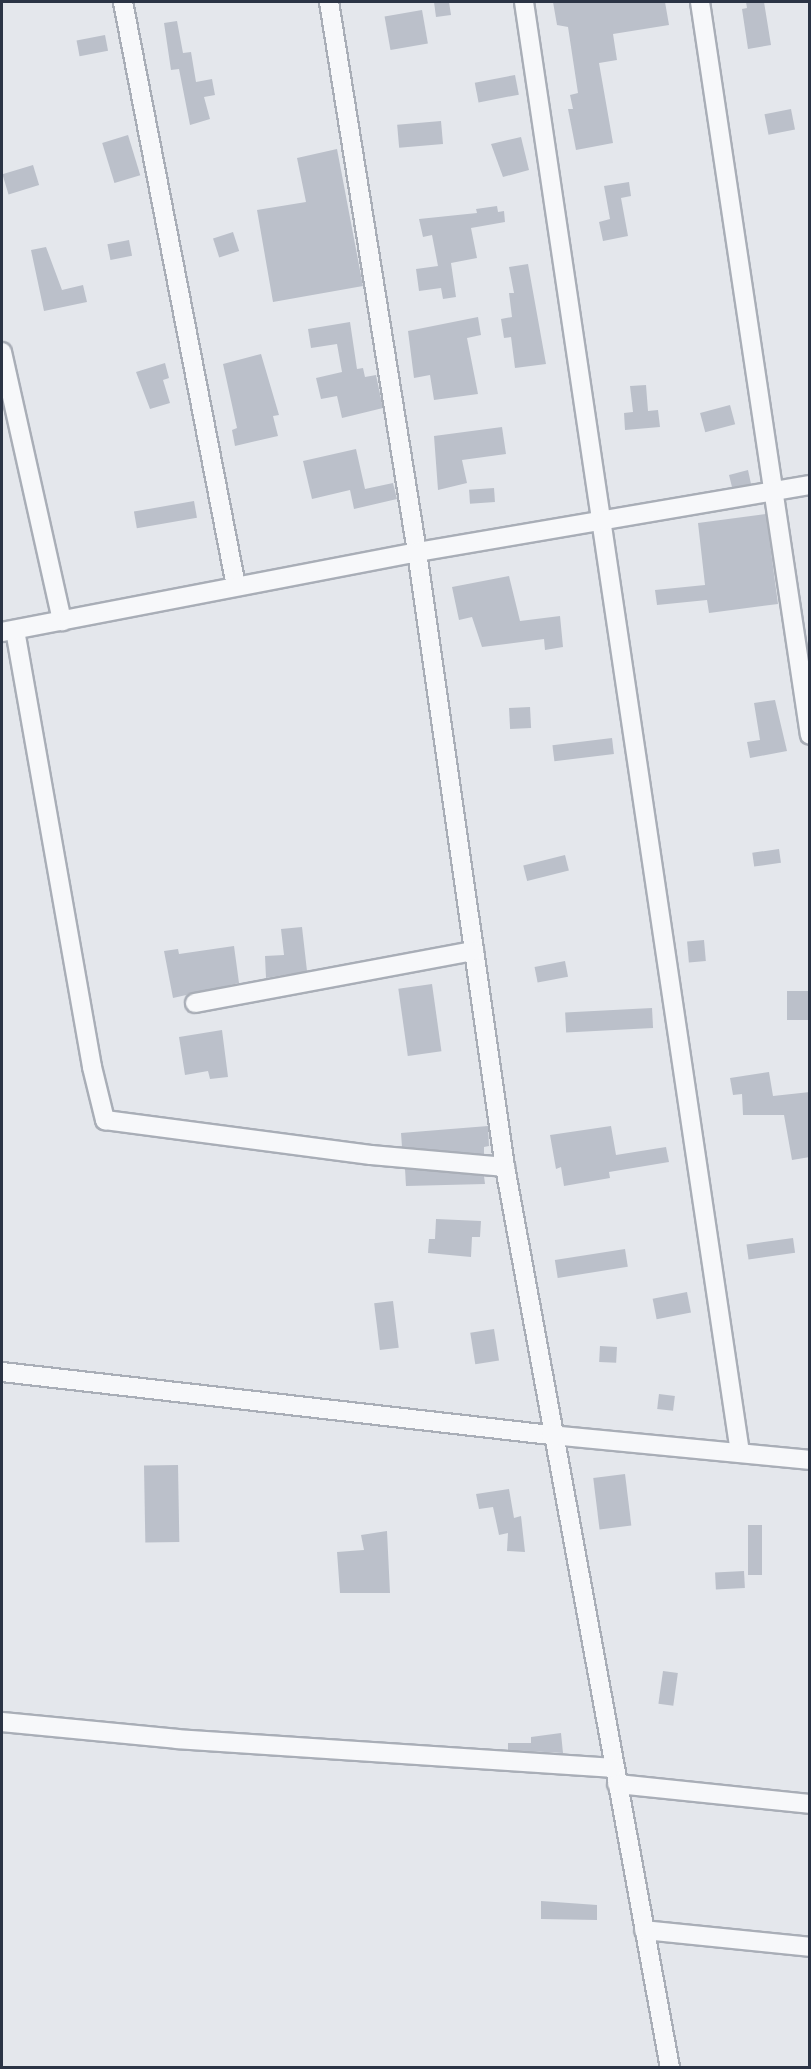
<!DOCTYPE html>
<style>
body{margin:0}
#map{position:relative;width:811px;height:2069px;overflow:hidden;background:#e4e7ec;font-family:Ubuntu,sans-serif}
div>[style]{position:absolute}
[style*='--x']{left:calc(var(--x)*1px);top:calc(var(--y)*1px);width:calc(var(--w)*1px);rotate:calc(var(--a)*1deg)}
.building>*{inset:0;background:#bbc0ca;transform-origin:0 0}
.roads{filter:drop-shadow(2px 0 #a9aeb7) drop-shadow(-2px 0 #a9aeb7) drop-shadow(0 2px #a9aeb7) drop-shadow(0 -2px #a9aeb7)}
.minor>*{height:18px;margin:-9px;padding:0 9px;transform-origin:9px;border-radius:9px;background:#f7f8fa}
span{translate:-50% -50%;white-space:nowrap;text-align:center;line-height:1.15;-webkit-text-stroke:6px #f4f6f9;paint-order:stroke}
.frame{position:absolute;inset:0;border:3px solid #2b3445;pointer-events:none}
</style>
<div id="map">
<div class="building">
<i style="clip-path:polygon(434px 2px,449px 2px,451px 15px,436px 17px)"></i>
<i style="clip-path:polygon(553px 2px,665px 2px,669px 25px,613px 34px,617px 60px,599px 63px,613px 143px,576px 150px,568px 109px,573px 109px,570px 95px,578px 93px,568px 27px,557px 25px)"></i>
<i style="clip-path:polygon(746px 2px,764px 2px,771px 45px,748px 49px,742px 9px,747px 8px)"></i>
<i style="left:422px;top:10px;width:34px;height:38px;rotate:80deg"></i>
<i style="clip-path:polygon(177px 21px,183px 53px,191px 52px,196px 82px,212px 79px,215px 95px,204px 97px,210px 119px,190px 125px,179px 69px,171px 70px,164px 23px)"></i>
<i style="left:105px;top:35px;width:16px;height:29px;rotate:79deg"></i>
<i style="left:515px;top:75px;width:20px;height:41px;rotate:79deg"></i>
<i style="left:791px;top:109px;width:21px;height:27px;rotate:79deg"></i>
<i style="left:441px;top:121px;width:23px;height:44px;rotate:85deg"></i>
<i style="left:128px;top:135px;width:42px;height:27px;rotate:73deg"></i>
<i style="clip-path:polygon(521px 137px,529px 170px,503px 177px,491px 144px)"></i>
<i style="clip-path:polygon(337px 149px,363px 286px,273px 302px,257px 210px,306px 202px,297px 158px)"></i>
<i style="left:33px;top:165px;width:21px;height:32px;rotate:73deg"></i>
<i style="clip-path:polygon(629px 182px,631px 196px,621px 198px,628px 236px,603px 241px,599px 222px,610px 219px,604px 186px)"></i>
<i style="clip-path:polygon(497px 206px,498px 212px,504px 211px,505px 222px,471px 228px,477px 258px,451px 263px,456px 297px,443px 299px,441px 288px,419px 291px,416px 269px,438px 266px,432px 235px,423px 237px,419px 219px,477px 213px,476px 209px)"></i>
<i style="left:233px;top:232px;width:20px;height:21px;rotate:72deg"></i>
<i style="left:129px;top:240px;width:16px;height:22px;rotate:79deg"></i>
<i style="clip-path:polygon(46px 247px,62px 290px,83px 285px,87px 302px,44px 311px,31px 250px)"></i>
<i style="clip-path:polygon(528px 264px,546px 364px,515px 368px,511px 337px,504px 338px,501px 319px,512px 317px,509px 293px,514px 293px,509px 267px)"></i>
<i style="clip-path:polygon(478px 317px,481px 335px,467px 338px,478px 394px,434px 400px,430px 375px,414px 378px,408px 331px)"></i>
<i style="clip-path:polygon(350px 322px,357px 369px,363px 368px,365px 377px,376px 375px,383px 408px,342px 418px,337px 396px,321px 399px,316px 378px,342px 372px,337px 344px,311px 348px,308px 329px)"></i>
<i style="clip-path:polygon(261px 354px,279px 415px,273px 416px,278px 436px,235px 446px,232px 430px,237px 428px,223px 364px)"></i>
<i style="clip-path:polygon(165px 363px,169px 378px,163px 380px,170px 403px,150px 409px,136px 372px)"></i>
<i style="clip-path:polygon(646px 385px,648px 411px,658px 410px,660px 427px,625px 430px,624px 413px,633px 412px,630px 386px)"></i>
<i style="left:730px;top:405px;width:20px;height:31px;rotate:75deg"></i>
<i style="clip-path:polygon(502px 427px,506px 454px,462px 460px,467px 483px,438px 490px,434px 436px)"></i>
<i style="clip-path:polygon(356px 449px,365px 489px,393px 483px,397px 499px,354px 509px,350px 490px,312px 499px,303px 461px)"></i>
<i style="clip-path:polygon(748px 470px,751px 484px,732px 487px,729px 475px)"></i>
<i style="left:494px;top:488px;width:14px;height:25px;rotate:86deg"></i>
<i style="left:194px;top:501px;width:17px;height:61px;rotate:80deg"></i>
<i style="clip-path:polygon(766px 514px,778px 604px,709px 613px,707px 600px,657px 605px,655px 590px,705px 585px,698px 523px)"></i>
<i style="clip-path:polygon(509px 576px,520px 621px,560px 616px,563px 647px,545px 650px,544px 639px,482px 647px,472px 617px,459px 620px,452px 587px)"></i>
<i style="clip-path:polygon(775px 700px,787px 751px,750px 758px,747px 742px,760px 740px,754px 703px)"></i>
<i style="left:530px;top:707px;width:21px;height:21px;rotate:87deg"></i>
<i style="left:612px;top:738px;width:16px;height:60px;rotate:83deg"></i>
<i style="left:779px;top:849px;width:14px;height:27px;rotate:82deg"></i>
<i style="left:565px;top:855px;width:16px;height:43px;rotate:76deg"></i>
<i style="clip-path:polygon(302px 927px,307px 971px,266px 978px,265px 956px,284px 955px,281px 929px)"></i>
<i style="left:704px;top:940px;width:21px;height:17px;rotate:85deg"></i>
<i style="clip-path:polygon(234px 946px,239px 983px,173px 998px,164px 951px,178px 949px,179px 954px)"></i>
<i style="left:565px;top:961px;width:16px;height:31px;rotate:79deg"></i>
<i style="left:432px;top:984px;width:68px;height:34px;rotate:82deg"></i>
<i style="left:810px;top:991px;width:29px;height:23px;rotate:90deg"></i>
<i style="left:652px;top:1008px;width:20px;height:87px;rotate:87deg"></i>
<i style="clip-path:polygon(222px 1030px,228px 1077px,210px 1079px,208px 1071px,185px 1075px,179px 1037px)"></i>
<i style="clip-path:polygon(769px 1072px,773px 1096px,810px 1092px,810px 1157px,792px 1160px,784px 1115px,743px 1115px,742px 1094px,733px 1095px,730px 1078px)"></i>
<i style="clip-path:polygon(488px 1126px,489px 1146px,484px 1147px,484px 1154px,402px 1147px,401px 1133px)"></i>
<i style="clip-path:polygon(611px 1126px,616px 1155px,666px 1147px,669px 1162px,609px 1172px,610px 1178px,564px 1186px,561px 1167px,556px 1169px,550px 1135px)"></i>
<i style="clip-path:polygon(405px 1169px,484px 1176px,485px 1184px,406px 1186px)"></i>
<i style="clip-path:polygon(436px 1219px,481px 1221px,480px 1237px,472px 1237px,471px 1257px,428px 1253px,429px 1239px,435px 1239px)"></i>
<i style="left:793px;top:1238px;width:15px;height:47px;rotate:82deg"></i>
<i style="left:625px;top:1249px;width:18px;height:71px;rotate:81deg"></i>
<i style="left:687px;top:1292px;width:21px;height:35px;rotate:79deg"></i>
<i style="left:393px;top:1301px;width:47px;height:19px;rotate:83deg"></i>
<i style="left:494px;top:1329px;width:32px;height:24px;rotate:81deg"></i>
<i style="left:600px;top:1346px;width:17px;height:16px;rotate:3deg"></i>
<i style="left:659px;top:1394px;width:16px;height:15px;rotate:7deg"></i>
<i style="left:178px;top:1465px;width:77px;height:34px;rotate:89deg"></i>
<i style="left:625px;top:1474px;width:52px;height:32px;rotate:83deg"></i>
<i style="clip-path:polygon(509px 1489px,514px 1518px,521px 1516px,525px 1552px,507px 1551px,508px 1533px,499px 1535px,493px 1507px,479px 1509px,476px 1494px)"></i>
<i style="left:748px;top:1525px;width:14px;height:50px"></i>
<i style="clip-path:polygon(387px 1531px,390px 1593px,340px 1593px,337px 1552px,364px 1550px,361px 1535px)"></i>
<i style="left:744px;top:1571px;width:17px;height:29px;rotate:87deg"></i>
<i style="left:663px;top:1671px;width:15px;height:33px;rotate:8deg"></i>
<i style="clip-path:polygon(561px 1733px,563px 1753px,508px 1750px,508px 1743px,531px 1743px,531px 1737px)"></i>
<i style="clip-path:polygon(541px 1901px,597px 1905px,597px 1920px,541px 1919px)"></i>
</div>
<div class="roads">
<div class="minor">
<i style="--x:123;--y:2;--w:595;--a:79.05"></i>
<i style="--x:329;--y:2;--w:557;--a:80.91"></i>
<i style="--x:417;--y:552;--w:621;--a:81.86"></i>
<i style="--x:505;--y:1167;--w:916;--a:79.62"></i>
<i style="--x:524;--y:2;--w:1467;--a:81.53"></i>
<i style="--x:700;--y:2;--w:741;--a:81.47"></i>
<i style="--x:2;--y:352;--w:276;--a:77.4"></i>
<i style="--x:15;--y:630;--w:444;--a:80"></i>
<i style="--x:92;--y:1067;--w:55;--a:76.2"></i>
<i style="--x:105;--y:1120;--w:268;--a:7.5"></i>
<i style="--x:371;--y:1155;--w:135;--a:5.1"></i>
<i style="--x:2;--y:632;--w:423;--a:-10.9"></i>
<i style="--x:417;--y:552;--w:399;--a:-9.7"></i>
<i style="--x:195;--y:1003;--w:284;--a:-10.6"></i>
<i style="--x:2;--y:1372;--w:553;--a:6.55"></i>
<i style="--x:551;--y:1435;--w:260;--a:5.5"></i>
<i style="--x:2;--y:1722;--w:176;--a:5.5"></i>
<i style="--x:177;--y:1739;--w:437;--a:3.8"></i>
<i style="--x:617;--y:1784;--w:194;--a:5.9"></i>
<i style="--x:644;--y:1930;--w:167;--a:5.8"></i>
</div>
</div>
<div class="frame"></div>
</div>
